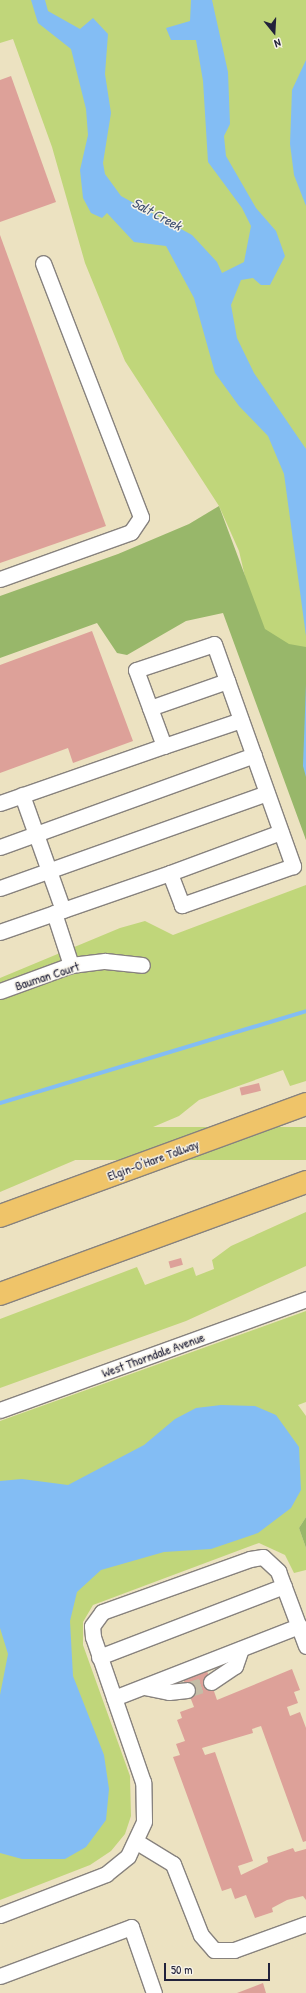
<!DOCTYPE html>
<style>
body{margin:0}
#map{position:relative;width:306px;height:1993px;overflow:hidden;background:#ece2c1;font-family:"Patrick Hand",sans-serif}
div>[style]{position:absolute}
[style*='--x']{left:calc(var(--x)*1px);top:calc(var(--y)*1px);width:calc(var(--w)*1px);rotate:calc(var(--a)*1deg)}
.green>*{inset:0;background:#c0d67a;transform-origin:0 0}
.forest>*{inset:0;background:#98b76a}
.water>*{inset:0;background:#83bdf4}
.stream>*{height:4px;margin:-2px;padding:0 2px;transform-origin:2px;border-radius:2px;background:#83bdf4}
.building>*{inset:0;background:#dda199;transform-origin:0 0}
.minor-tunnel>*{height:15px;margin-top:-7.5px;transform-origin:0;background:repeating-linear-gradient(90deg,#c4bca6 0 15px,transparent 0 23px)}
.roads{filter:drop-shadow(1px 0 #87827e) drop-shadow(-1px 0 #87827e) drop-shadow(0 1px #87827e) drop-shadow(0 -1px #87827e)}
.minor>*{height:15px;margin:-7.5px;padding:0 7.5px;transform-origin:7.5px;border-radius:7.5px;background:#fff}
.highway>*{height:22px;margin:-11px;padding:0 11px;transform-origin:11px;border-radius:11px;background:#efc469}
span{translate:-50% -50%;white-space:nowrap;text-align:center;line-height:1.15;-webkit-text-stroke:3px #f7f3e8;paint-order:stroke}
.street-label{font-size:13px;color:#22223b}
.water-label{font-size:14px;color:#3f5072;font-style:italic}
.north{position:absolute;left:254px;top:12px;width:40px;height:40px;-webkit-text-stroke:3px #f7f3e8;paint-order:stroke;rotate:162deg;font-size:11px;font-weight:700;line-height:16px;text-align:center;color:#22223b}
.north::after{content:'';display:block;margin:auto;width:14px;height:18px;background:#22223b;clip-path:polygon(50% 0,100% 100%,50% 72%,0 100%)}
.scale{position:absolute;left:164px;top:1963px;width:106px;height:18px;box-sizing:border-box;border:2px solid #22223b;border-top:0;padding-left:5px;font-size:12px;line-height:14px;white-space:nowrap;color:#22223b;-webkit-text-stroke:3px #f7f3e8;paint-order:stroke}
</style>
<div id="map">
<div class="green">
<i style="clip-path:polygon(0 0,306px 0,306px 840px,239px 551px,219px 506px,125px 361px,85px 263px,52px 147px,13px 39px,0 43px)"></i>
<i style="clip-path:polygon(306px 885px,306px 1081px,290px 1086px,283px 1070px,199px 1100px,179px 1116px,0 1192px,0 978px,120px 928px,145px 921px,173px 935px)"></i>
<i style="left:306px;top:1127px;width:33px;height:326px;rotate:90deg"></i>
<i style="clip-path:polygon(306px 1212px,306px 1266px,186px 1321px,0 1388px,0 1319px,137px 1267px,145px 1285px,193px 1267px,196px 1276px,214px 1269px,212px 1260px,231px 1246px)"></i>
<i style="clip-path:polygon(306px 1311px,306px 1402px,298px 1405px,306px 1416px,306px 1517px,299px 1528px,306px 1548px,306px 1570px,294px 1573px,285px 1555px,259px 1543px,93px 1605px,83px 1622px,83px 1645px,130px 1776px,131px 1816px,125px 1834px,111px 1851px,90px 1865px,0 1900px,0 1421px)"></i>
</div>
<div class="forest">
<i style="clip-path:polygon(219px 506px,265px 629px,289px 644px,306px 647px,306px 840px,223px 613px,186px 621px,127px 655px,117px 653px,97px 623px,0 658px,0 596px,118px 554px,189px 524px)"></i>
<i style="clip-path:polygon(306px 1517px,306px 1548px,299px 1528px)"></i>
</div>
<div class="water">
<i style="clip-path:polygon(31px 0,45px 0,48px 11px,80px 29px,93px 18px,108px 34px,105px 74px,111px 113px,103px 163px,105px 174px,121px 196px,192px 235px,217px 262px,222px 273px,244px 262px,251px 226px,242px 208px,208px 162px,203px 81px,196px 40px,171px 40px,166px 28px,190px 21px,191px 0,212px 0,228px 72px,230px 124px,224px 136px,226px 156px,256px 208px,276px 231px,285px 256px,270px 285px,261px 285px,253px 278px,241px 280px,231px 305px,237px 338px,254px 373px,306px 449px,306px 636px,284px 474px,268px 436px,239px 406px,215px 373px,194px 298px,166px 246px,134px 242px,107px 213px,102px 218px,91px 213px,83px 198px,80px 170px,88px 135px,86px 109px,71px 49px,38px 23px)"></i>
<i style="clip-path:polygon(306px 60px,306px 206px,294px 175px,290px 144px,292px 90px)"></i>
<i style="clip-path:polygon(306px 684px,306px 777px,303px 766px)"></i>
<i style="clip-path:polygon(221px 1405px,255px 1406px,276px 1415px,299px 1447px,301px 1490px,291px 1508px,258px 1533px,211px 1549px,164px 1552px,101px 1570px,77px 1592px,70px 1621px,73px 1676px,104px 1755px,109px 1789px,106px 1820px,86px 1847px,65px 1859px,22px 1859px,0 1853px,0 1695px,8px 1654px,0 1628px,0 1481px,22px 1479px,68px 1485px,144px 1445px,175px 1419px,196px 1408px)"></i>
</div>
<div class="stream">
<i style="--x:0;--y:1103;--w:320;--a:-16.7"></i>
</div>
<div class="building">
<i style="clip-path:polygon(11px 76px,56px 202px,0 222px,0 80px)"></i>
<i style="clip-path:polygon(0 235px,106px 526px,0 563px)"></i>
<i style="clip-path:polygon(92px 631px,133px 741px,73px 763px,68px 748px,0 773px,0 665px)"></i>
<i style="left:259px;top:1083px;width:8px;height:20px;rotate:76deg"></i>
<i style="left:181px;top:1258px;width:7px;height:13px;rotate:74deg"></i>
<i style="clip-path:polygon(206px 1668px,217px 1700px,292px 1669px,300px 1690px,294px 1692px,298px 1703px,287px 1707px,290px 1716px,300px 1712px,306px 1728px,306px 1841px,303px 1842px,261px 1726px,252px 1729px,253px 1733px,202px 1748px,205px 1755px,215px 1752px,253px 1861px,238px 1866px,241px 1875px,268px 1862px,267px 1857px,293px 1848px,295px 1852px,306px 1849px,306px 1900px,303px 1896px,287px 1900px,272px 1908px,273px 1912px,255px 1918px,246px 1895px,235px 1899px,231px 1888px,222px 1891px,173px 1757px,180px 1755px,176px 1744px,185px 1741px,177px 1720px,182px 1718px,180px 1712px,194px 1707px,182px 1676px)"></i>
<i style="clip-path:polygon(263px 1983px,266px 1993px,237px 1993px)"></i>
</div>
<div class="minor-tunnel">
<i style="--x:187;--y:1690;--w:25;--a:-18"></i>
</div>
<div class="roads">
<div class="minor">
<i style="--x:0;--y:579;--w:139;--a:-19.7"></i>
<i style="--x:131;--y:532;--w:18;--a:-56"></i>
<i style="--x:141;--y:517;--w:272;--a:-111.1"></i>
<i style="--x:150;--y:708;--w:82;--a:-19.3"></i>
<i style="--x:164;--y:746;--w:81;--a:-18.7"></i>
<i style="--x:22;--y:795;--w:122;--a:70.4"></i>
<i style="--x:0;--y:803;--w:174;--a:-19.2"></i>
<i style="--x:164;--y:746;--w:81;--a:-110.2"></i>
<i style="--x:136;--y:670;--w:82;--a:-18.4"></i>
<i style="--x:214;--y:644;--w:236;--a:70.4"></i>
<i style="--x:293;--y:866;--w:118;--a:160.6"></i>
<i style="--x:182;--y:905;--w:34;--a:-111"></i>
<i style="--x:170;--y:873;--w:180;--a:160.9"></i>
<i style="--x:0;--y:847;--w:270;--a:-19.9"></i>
<i style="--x:170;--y:873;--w:118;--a:-20.3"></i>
<i style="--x:0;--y:888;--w:283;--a:-19.6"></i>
<i style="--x:54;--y:913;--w:55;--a:71.9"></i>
<i style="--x:0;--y:991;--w:76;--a:-20.1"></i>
<i style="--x:71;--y:965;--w:34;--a:-7"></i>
<i style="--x:105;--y:961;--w:37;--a:6"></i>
<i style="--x:0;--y:1410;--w:326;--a:-19.9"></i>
<i style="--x:99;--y:1657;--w:198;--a:-21"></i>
<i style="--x:211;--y:1682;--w:29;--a:-34"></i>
<i style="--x:235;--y:1666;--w:18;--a:-71"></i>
<i style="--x:144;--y:1687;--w:25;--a:11"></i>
<i style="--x:169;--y:1692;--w:18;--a:-6"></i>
<i style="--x:114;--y:1698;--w:199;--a:-21.3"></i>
<i style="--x:137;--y:1842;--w:42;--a:31.4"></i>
<i style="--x:173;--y:1864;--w:76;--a:68.5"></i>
<i style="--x:201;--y:1935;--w:20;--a:49"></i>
<i style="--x:214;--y:1950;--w:20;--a:0"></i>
<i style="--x:234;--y:1950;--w:77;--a:-19.9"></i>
<i style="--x:0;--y:1915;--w:114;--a:-21.1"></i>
<i style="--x:106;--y:1874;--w:28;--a:-39"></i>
<i style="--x:128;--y:1856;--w:38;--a:-65"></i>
<i style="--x:144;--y:1821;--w:39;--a:-91"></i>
<i style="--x:143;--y:1782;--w:153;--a:-109"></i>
<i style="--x:93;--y:1637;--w:11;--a:-95"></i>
<i style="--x:92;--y:1626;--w:17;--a:-54"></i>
<i style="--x:102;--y:1612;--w:157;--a:-19.7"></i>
<i style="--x:250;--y:1559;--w:13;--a:-9"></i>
<i style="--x:263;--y:1557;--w:21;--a:43"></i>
<i style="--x:278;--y:1571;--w:80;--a:69.5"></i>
<i style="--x:0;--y:1976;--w:140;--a:-20.5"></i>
<i style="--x:131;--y:1927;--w:70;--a:70.8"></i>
</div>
<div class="highway">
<i style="--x:0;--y:1216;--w:326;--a:-20.1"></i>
<i style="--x:0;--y:1294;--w:326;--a:-20.1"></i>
</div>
</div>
<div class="street-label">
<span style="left:47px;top:976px;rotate:-18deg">Bauman Court</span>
<span style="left:153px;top:1160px;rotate:-20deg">Elgin-O'Hare Tollway</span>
<span style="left:153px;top:1355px;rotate:-20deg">West Thorndale Avenue</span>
</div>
<div class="water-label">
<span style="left:157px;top:214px;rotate:28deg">Salt Creek</span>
</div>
<div class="north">N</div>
<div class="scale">50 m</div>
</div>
